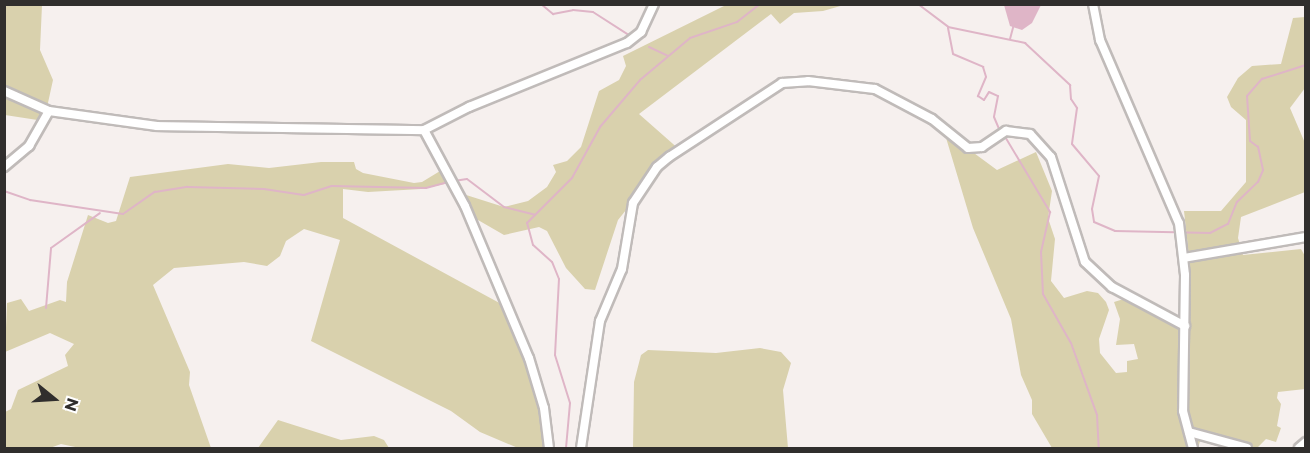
<!DOCTYPE html>
<style>
body{margin:0}
#map{position:relative;width:1310px;height:453px;overflow:hidden;background:#f6f0ee;font-family:Montserrat,sans-serif}
div>[style]{position:absolute}
[style*='--x']{left:calc(var(--x)*1px);top:calc(var(--y)*1px);width:calc(var(--w)*1px);rotate:calc(var(--a)*1deg)}
.green>*{inset:0;background:#d9d1ad}
.water>*{inset:0;background:#dfb5c7}
.stream>*{height:2px;margin:-1px;padding:0 1px;transform-origin:1px;border-radius:1px;background:#dfb5c7}
.roads{filter:drop-shadow(2px 0 #c0bbb9) drop-shadow(-2px 0 #c0bbb9) drop-shadow(0 2px #c0bbb9) drop-shadow(0 -2px #c0bbb9)}
.minor>*{height:8px;margin:-4px;padding:0 4px;transform-origin:4px;border-radius:4px;background:#fff}
span{translate:-50% -50%;white-space:nowrap;text-align:center;line-height:1.15;-webkit-text-stroke:6px #fff;paint-order:stroke}
.frame{position:absolute;inset:0;border:6px solid #302e2d;pointer-events:none}
.north{position:absolute;left:24px;top:369px;width:60px;height:60px;-webkit-text-stroke:4px #fff;paint-order:stroke;rotate:108deg;font-size:16px;font-weight:700;line-height:24px;text-align:center;color:#302e2d}
.north::after{content:'';display:block;margin:auto;width:21px;height:27px;background:#302e2d;clip-path:polygon(50% 0,100% 100%,50% 72%,0 100%)}
</style>
<div id="map">
<div class="green">
<i style="clip-path:polygon(4px 5px,42px 5px,40px 50px,53px 80px,44px 121px,5px 115px)"></i>
<i style="clip-path:polygon(726px 5px,844px 5px,823px 11px,794px 13px,780px 24px,771px 14px,639px 114px,681px 151px,650px 180px,618px 220px,595px 290px,585px 289px,566px 268px,547px 231px,539px 227px,504px 235px,478px 220px,471px 222px,463px 194px,504px 207px,528px 201px,547px 187px,556px 172px,553px 165px,567px 161px,581px 147px,599px 91px,619px 80px,626px 66px,623px 56px)"></i>
<i style="clip-path:polygon(1305px 17px,1305px 88px,1290px 108px,1305px 143px,1305px 192px,1241px 217px,1238px 238px,1243px 255px,1301px 249px,1305px 256px,1305px 389px,1278px 392px,1277px 398px,1281px 404px,1277px 426px,1281px 428px,1276px 442px,1266px 439px,1257px 448px,1238px 448px,1201px 438px,1198px 448px,1052px 448px,1032px 414px,1032px 400px,1021px 375px,1011px 319px,973px 228px,944px 131px,997px 170px,1036px 152px,1052px 191px,1048px 218px,1055px 239px,1051px 281px,1064px 298px,1087px 291px,1098px 293px,1106px 302px,1109px 310px,1099px 339px,1100px 353px,1116px 373px,1127px 372px,1127px 361px,1138px 359px,1134px 344px,1116px 345px,1120px 319px,1114px 302px,1127px 298px,1174px 327px,1188px 326px,1190px 266px,1184px 211px,1221px 211px,1246px 182px,1246px 120px,1231px 107px,1227px 97px,1238px 78px,1252px 66px,1281px 64px,1293px 18px)"></i>
<i style="clip-path:polygon(321px 162px,354px 162px,356px 169px,363px 173px,414px 183px,422px 182px,445px 168px,454px 182px,421px 189px,368px 192px,343px 189px,343px 218px,505px 306px,534px 367px,550px 448px,518px 448px,480px 432px,451px 411px,311px 341px,340px 240px,304px 229px,286px 241px,280px 256px,267px 266px,244px 262px,174px 268px,153px 285px,190px 372px,189px 385px,211px 448px,80px 448px,61px 444px,50px 448px,5px 448px,5px 412px,11px 409px,18px 390px,68px 366px,65px 355px,74px 344px,50px 333px,5px 352px,7px 303px,21px 299px,29px 311px,60px 300px,66px 302px,67px 282px,88px 215px,108px 223px,116px 221px,130px 177px,228px 164px,269px 168px)"></i>
<i style="clip-path:polygon(760px 348px,781px 352px,791px 363px,783px 390px,788px 448px,633px 448px,634px 382px,641px 355px,648px 350px,716px 353px)"></i>
<i style="clip-path:polygon(278px 420px,341px 440px,374px 436px,384px 440px,389px 448px,258px 448px)"></i>
</div>
<div class="water">
<i style="clip-path:polygon(1004px 5px,1004px 4px,1041px 5px,1032px 23px,1022px 30px,1010px 26px)"></i>
</div>
<div class="stream">
<i style="--x:541;--y:4;--w:16;--a:40"></i>
<i style="--x:553;--y:14;--w:20;--a:-11"></i>
<i style="--x:573;--y:10;--w:20;--a:6"></i>
<i style="--x:593;--y:12;--w:46;--a:32.7"></i>
<i style="--x:918;--y:4;--w:38;--a:37"></i>
<i style="--x:948;--y:27;--w:79;--a:11.7"></i>
<i style="--x:1025;--y:43;--w:62;--a:43"></i>
<i style="--x:1070;--y:85;--w:14;--a:86"></i>
<i style="--x:1071;--y:99;--w:11;--a:56"></i>
<i style="--x:1077;--y:108;--w:36;--a:98"></i>
<i style="--x:1072;--y:144;--w:42;--a:49.8"></i>
<i style="--x:1099;--y:176;--w:34;--a:102"></i>
<i style="--x:1092;--y:209;--w:13;--a:81"></i>
<i style="--x:1094;--y:222;--w:23;--a:23"></i>
<i style="--x:1115;--y:231;--w:95;--a:1.2"></i>
<i style="--x:1210;--y:233;--w:20;--a:-27"></i>
<i style="--x:1228;--y:224;--w:24;--a:-68"></i>
<i style="--x:1237;--y:202;--w:29;--a:-44"></i>
<i style="--x:1258;--y:182;--w:13;--a:-67"></i>
<i style="--x:1263;--y:170;--w:24;--a:-102"></i>
<i style="--x:1258;--y:147;--w:10;--a:-143"></i>
<i style="--x:1250;--y:141;--w:45;--a:-93.8"></i>
<i style="--x:1247;--y:96;--w:23;--a:-49"></i>
<i style="--x:1262;--y:79;--w:46;--a:-17.7"></i>
<i style="--x:948;--y:28;--w:26;--a:79"></i>
<i style="--x:953;--y:54;--w:33;--a:23"></i>
<i style="--x:983;--y:67;--w:10;--a:73"></i>
<i style="--x:986;--y:77;--w:21;--a:113"></i>
<i style="--x:978;--y:96;--w:7;--a:34"></i>
<i style="--x:984;--y:100;--w:9;--a:-58"></i>
<i style="--x:989;--y:92;--w:10;--a:24"></i>
<i style="--x:998;--y:96;--w:21;--a:101"></i>
<i style="--x:994;--y:117;--w:15;--a:67"></i>
<i style="--x:1010;--y:39;--w:16;--a:-75"></i>
<i style="--x:649;--y:47;--w:21;--a:25"></i>
<i style="--x:1004;--y:135;--w:90;--a:59.1"></i>
<i style="--x:1050;--y:212;--w:41;--a:102.7"></i>
<i style="--x:1041;--y:252;--w:42;--a:87.3"></i>
<i style="--x:1043;--y:294;--w:56;--a:60.3"></i>
<i style="--x:1071;--y:343;--w:77;--a:70.1"></i>
<i style="--x:1097;--y:415;--w:33;--a:87"></i>
<i style="--x:454;--y:181;--w:13;--a:-9"></i>
<i style="--x:467;--y:179;--w:46;--a:37.1"></i>
<i style="--x:504;--y:207;--w:32;--a:14"></i>
<i style="--x:4;--y:191;--w:28;--a:19"></i>
<i style="--x:30;--y:200;--w:94;--a:8.6"></i>
<i style="--x:123;--y:214;--w:39;--a:-35"></i>
<i style="--x:155;--y:192;--w:33;--a:-9"></i>
<i style="--x:188;--y:187;--w:76;--a:1.5"></i>
<i style="--x:264;--y:189;--w:40;--a:8.5"></i>
<i style="--x:304;--y:195;--w:29;--a:-18"></i>
<i style="--x:332;--y:186;--w:94;--a:1.2"></i>
<i style="--x:426;--y:188;--w:23;--a:-15"></i>
<i style="--x:46;--y:308;--w:60;--a:-85.2"></i>
<i style="--x:51;--y:248;--w:60;--a:-35.5"></i>
<i style="--x:566;--y:448;--w:45;--a:-84.9"></i>
<i style="--x:570;--y:403;--w:50;--a:-107.4"></i>
<i style="--x:555;--y:355;--w:76;--a:-87"></i>
<i style="--x:559;--y:279;--w:18;--a:-112"></i>
<i style="--x:552;--y:262;--w:25;--a:-138"></i>
<i style="--x:533;--y:245;--w:23;--a:-105"></i>
<i style="--x:527;--y:223;--w:64;--a:-45"></i>
<i style="--x:572;--y:178;--w:58;--a:-61.2"></i>
<i style="--x:600;--y:127;--w:62;--a:-49.6"></i>
<i style="--x:640;--y:80;--w:65;--a:-40"></i>
<i style="--x:690;--y:38;--w:50;--a:-18.8"></i>
<i style="--x:737;--y:22;--w:29;--a:-38"></i>
</div>
<div class="roads">
<div class="minor">
<i style="--x:1093;--y:4;--w:37;--a:79"></i>
<i style="--x:1100;--y:40;--w:199;--a:66.7"></i>
<i style="--x:1179;--y:223;--w:52;--a:83.4"></i>
<i style="--x:1185;--y:275;--w:136;--a:90.8"></i>
<i style="--x:1183;--y:411;--w:38;--a:75"></i>
<i style="--x:4;--y:91;--w:49;--a:24"></i>
<i style="--x:49;--y:111;--w:109;--a:7.9"></i>
<i style="--x:157;--y:126;--w:267;--a:0.9"></i>
<i style="--x:424;--y:130;--w:86;--a:61.7"></i>
<i style="--x:465;--y:206;--w:165;--a:67.2"></i>
<i style="--x:529;--y:358;--w:52;--a:73.3"></i>
<i style="--x:544;--y:408;--w:40;--a:82.9"></i>
<i style="--x:424;--y:130;--w:51;--a:-27.1"></i>
<i style="--x:469;--y:107;--w:170;--a:-22.1"></i>
<i style="--x:627;--y:43;--w:18;--a:-38"></i>
<i style="--x:641;--y:32;--w:31;--a:-65"></i>
<i style="--x:4;--y:167;--w:33;--a:-40"></i>
<i style="--x:29;--y:146;--w:40;--a:-60.3"></i>
<i style="--x:1184;--y:258;--w:124;--a:-9.8"></i>
<i style="--x:1189;--y:432;--w:60;--a:15.4"></i>
<i style="--x:581;--y:448;--w:128;--a:-81.5"></i>
<i style="--x:600;--y:321;--w:56;--a:-67.1"></i>
<i style="--x:622;--y:269;--w:67;--a:-80.5"></i>
<i style="--x:633;--y:203;--w:43;--a:-56.3"></i>
<i style="--x:657;--y:167;--w:16;--a:-40"></i>
<i style="--x:669;--y:157;--w:135;--a:-33.2"></i>
<i style="--x:782;--y:83;--w:26;--a:-4"></i>
<i style="--x:808;--y:81;--w:67;--a:6.8"></i>
<i style="--x:875;--y:89;--w:64;--a:27.8"></i>
<i style="--x:932;--y:119;--w:46;--a:38.9"></i>
<i style="--x:968;--y:148;--w:14;--a:-4"></i>
<i style="--x:982;--y:147;--w:29;--a:-34"></i>
<i style="--x:1006;--y:131;--w:24;--a:7"></i>
<i style="--x:1030;--y:134;--w:31;--a:48"></i>
<i style="--x:1051;--y:157;--w:110;--a:72.1"></i>
<i style="--x:1085;--y:262;--w:37;--a:43"></i>
<i style="--x:1112;--y:287;--w:83;--a:28.1"></i>
<i style="--x:1299;--y:448;--w:9;--a:-41"></i>
</div>
</div>
<div class="frame"></div>
<div class="north">N</div>
</div>
